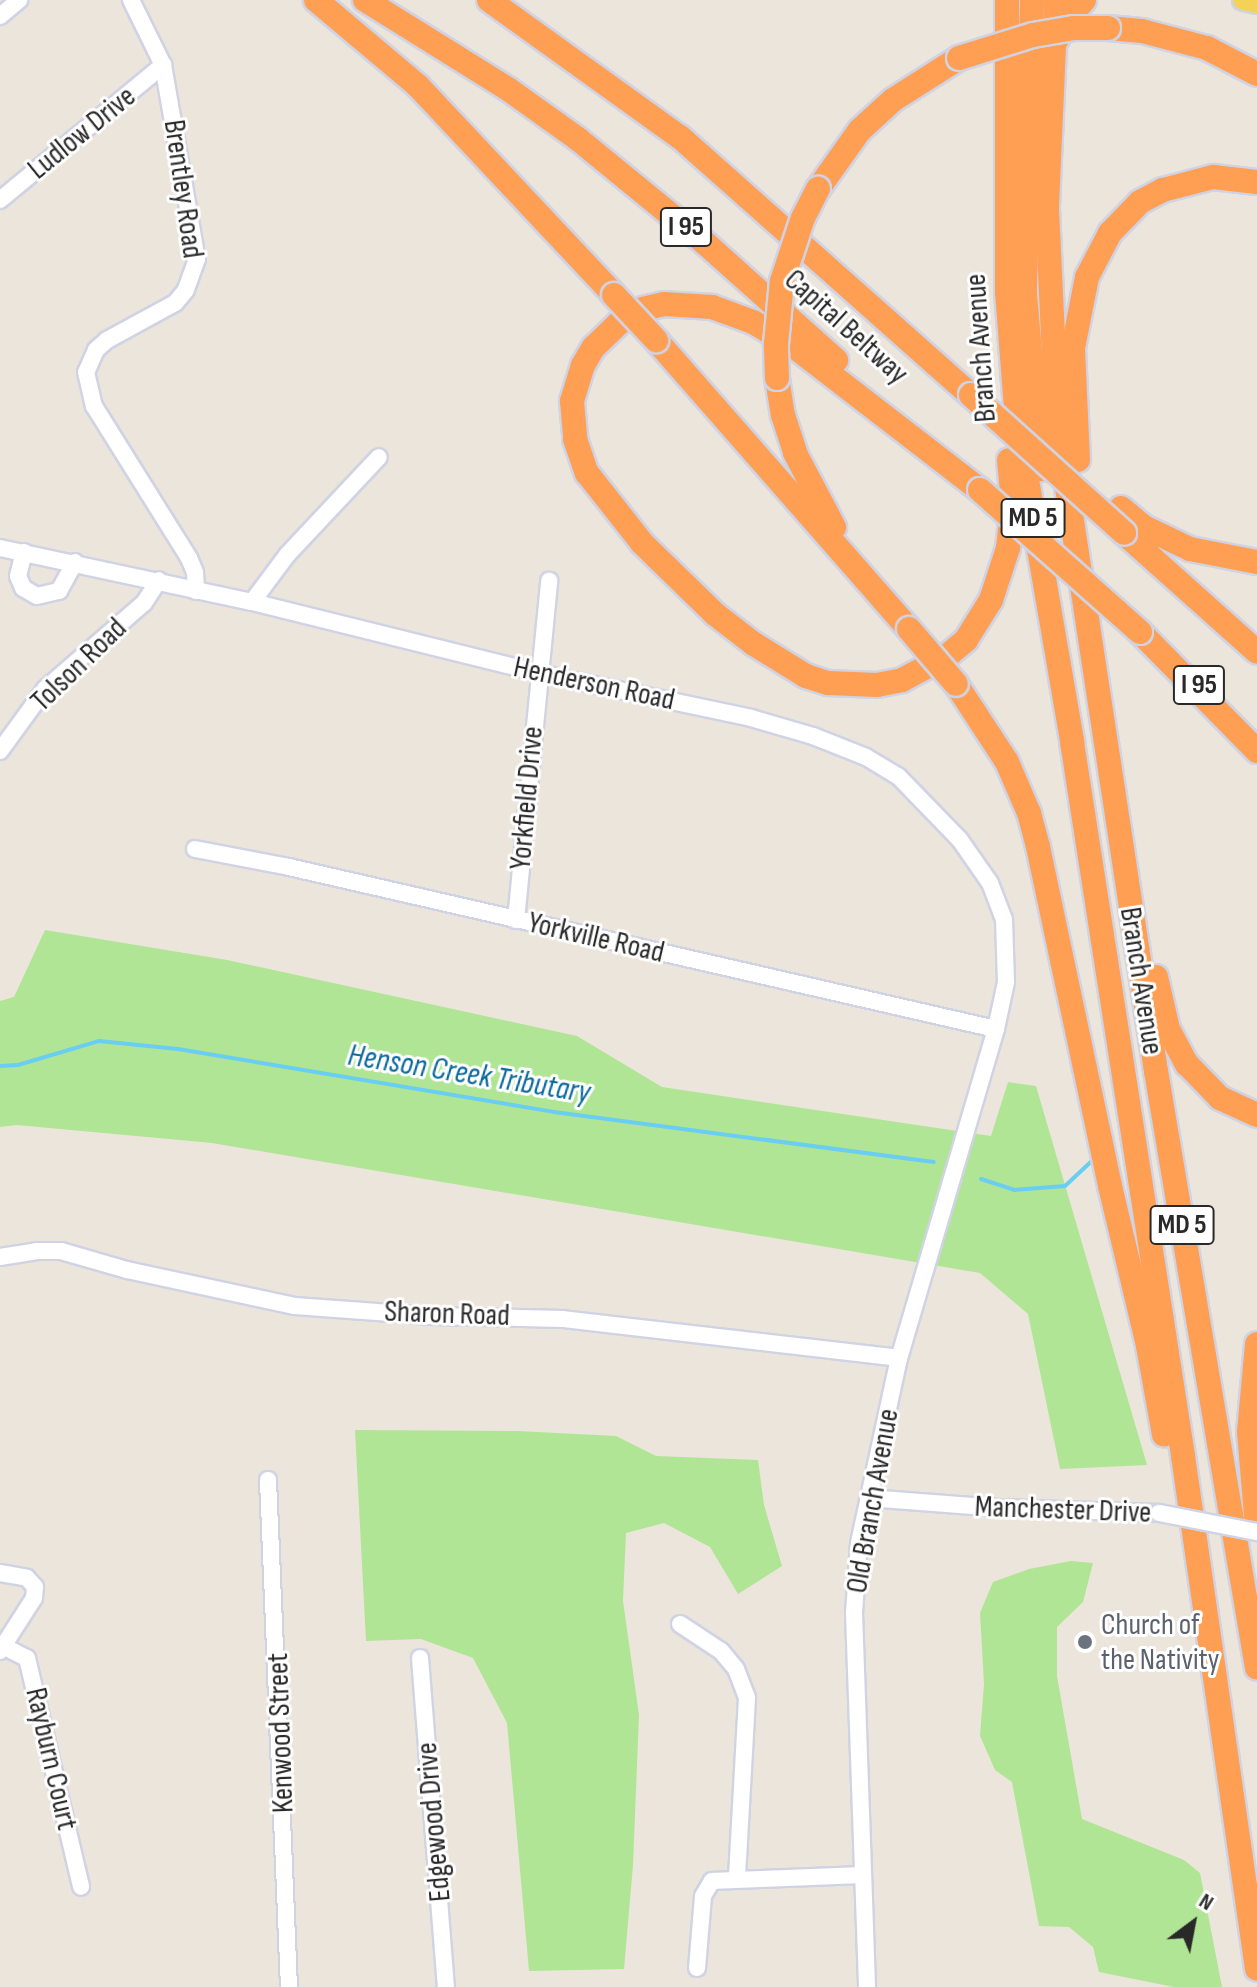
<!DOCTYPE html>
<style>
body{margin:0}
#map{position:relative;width:1257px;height:1987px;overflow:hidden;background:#ece5db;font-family:"Sofia Sans Condensed",sans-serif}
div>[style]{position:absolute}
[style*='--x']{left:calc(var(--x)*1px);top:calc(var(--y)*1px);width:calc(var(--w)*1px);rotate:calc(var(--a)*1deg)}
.green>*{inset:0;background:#b0e595}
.stream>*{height:4px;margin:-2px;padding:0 2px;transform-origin:2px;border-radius:2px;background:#6acdf2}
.roads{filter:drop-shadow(2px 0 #d0d3e3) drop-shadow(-2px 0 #d0d3e3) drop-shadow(0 2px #d0d3e3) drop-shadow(0 -2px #d0d3e3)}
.minor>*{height:16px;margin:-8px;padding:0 8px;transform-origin:8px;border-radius:8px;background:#fff}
.major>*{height:20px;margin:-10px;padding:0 10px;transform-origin:10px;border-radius:10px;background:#f4d157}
.highway>*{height:24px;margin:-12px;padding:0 12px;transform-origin:12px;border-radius:12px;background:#ff9f53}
.bridges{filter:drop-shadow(2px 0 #d0d3e3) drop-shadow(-2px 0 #d0d3e3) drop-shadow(0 2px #d0d3e3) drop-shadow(0 -2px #d0d3e3)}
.minor-bridge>*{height:16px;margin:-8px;padding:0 8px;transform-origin:8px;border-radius:8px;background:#fff}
.highway-bridge>*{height:24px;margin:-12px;padding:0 12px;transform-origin:12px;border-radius:12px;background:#ff9f53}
.dots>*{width:22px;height:22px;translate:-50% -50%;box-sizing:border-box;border:4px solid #fff;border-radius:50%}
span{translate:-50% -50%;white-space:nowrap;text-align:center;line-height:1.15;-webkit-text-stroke:6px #fff;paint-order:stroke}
.shield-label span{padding:2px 6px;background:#fff;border:2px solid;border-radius:6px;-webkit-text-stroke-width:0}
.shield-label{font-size:28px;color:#292929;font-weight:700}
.street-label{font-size:30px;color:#292929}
.worship-label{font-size:30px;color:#5b616d}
.left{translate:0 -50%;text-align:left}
.water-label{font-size:32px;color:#0a699d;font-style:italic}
.north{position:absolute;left:1153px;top:1883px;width:80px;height:80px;-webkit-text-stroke:6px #fff;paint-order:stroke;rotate:32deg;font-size:22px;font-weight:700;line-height:32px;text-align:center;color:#292929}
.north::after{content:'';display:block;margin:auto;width:28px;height:36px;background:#292929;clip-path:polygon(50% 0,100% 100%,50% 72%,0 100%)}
</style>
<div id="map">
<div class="green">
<i style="clip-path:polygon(45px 930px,227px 960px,577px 1036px,662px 1087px,991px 1136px,1008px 1082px,1036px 1086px,1147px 1465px,1060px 1469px,1028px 1314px,980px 1273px,212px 1143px,17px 1125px,0 1127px,0 1001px,14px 997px)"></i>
<i style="clip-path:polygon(355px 1430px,517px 1431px,616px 1436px,656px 1456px,758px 1460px,764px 1505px,782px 1566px,738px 1594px,710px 1547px,664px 1523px,626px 1533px,623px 1601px,639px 1715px,633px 1865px,624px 1969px,529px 1971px,507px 1723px,473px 1658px,421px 1639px,366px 1641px)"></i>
<i style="clip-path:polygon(1071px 1561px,1093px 1563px,1083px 1602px,1057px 1627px,1057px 1676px,1082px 1819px,1184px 1860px,1200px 1873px,1222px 1987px,1174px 1987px,1099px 1972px,1093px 1947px,1069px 1927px,1039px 1926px,1012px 1782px,995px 1770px,980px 1736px,984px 1684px,980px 1613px,993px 1582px,1029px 1569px)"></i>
</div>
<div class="stream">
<i style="--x:0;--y:1066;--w:18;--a:-3"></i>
<i style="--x:18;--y:1065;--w:84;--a:-16.5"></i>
<i style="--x:99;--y:1041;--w:79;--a:5.8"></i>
<i style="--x:178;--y:1049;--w:381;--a:9.5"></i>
<i style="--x:554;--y:1112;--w:383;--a:7.5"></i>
<i style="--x:981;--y:1179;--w:35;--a:18"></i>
<i style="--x:1014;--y:1190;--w:51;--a:-4.5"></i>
<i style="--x:1065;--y:1186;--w:37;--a:-43"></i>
</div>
<div class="roads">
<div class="minor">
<i style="--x:131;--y:0;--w:72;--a:63.8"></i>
<i style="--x:163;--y:65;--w:197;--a:80.1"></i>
<i style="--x:197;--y:259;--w:33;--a:110"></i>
<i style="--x:186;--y:290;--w:17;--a:130"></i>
<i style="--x:175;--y:303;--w:77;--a:151.4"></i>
<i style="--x:107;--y:340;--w:15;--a:138"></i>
<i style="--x:96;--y:350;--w:24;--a:114"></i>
<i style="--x:86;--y:372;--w:35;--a:77"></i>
<i style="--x:94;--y:406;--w:179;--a:58"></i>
<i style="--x:189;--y:558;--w:15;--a:67"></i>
<i style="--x:195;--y:572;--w:19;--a:87"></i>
<i style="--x:0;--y:16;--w:25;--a:-40"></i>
<i style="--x:0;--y:200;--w:212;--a:-39.6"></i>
<i style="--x:0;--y:548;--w:258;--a:12.1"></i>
<i style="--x:252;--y:602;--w:295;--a:13.9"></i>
<i style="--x:538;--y:673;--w:218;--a:11.9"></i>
<i style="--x:751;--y:718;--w:65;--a:16.2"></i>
<i style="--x:813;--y:736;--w:57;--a:21.6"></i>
<i style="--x:866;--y:757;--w:37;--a:31"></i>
<i style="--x:898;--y:776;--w:89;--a:45.9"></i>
<i style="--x:960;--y:840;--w:52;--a:55.1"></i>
<i style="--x:990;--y:883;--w:39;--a:69"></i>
<i style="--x:1004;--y:919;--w:63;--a:88.2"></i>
<i style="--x:1006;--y:982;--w:48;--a:102"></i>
<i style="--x:996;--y:1029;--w:343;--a:106.4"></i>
<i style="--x:899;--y:1358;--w:189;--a:102.2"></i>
<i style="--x:859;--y:1543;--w:70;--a:94.1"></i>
<i style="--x:854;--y:1613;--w:374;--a:88"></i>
<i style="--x:24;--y:552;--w:25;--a:104"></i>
<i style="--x:18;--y:576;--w:13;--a:67"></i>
<i style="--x:23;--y:588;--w:16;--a:30"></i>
<i style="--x:37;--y:596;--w:23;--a:-13"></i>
<i style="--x:59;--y:591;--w:33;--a:-61"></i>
<i style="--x:252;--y:602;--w:59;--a:-53.3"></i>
<i style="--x:287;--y:555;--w:134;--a:-46.8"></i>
<i style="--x:0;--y:751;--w:77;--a:-54"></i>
<i style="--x:45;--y:689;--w:131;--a:-41"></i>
<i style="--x:144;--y:603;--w:27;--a:-57"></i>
<i style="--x:195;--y:849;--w:96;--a:10.8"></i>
<i style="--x:289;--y:867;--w:725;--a:12.91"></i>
<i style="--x:516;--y:920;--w:341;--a:-84.4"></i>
<i style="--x:0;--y:1257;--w:36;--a:-9"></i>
<i style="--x:36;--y:1251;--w:25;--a:0"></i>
<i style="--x:61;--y:1251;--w:69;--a:16.1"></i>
<i style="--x:127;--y:1270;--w:172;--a:12.1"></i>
<i style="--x:295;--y:1306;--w:137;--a:4.2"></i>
<i style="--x:432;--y:1316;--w:131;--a:1.3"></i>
<i style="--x:563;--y:1319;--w:338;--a:6.6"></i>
<i style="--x:268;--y:1480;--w:507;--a:87.63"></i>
<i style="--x:868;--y:1498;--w:131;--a:4.4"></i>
<i style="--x:999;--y:1508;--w:160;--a:1.8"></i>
<i style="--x:0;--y:1573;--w:27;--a:10"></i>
<i style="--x:27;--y:1578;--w:12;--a:48"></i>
<i style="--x:35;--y:1587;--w:11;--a:95"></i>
<i style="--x:34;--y:1598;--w:63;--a:122.7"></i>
<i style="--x:680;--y:1624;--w:49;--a:33.4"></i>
<i style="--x:721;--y:1651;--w:23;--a:50"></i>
<i style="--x:736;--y:1669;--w:31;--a:69"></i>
<i style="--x:747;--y:1698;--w:181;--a:93.2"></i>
<i style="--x:3;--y:1646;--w:27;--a:27"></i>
<i style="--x:27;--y:1658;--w:235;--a:76.7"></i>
<i style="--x:420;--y:1658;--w:330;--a:85.5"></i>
<i style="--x:697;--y:1968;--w:72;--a:-85.2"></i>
<i style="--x:703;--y:1896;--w:17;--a:-59"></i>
<i style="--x:712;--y:1881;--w:149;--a:-2.3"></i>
</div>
<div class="major">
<i style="--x:1243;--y:0;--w:14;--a:12"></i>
</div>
<div class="highway">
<i style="--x:316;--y:0;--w:133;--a:40.1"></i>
<i style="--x:418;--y:86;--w:287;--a:46.8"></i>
<i style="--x:365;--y:0;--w:168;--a:31.9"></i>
<i style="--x:508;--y:89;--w:86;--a:35.5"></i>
<i style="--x:578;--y:139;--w:164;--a:39.3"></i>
<i style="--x:705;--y:243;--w:176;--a:41.8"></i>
<i style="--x:489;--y:0;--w:235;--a:35.7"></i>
<i style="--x:680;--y:137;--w:389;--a:41.6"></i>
<i style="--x:1007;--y:0;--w:292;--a:90"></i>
<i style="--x:1007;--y:292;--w:130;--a:85.6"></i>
<i style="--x:1017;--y:422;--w:325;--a:80.2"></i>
<i style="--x:1072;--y:742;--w:723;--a:81.16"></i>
<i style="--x:1183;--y:1456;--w:518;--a:81.79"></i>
<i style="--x:1032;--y:0;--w:294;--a:91.4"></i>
<i style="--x:1025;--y:294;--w:176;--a:85.1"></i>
<i style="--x:1056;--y:0;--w:209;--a:92.5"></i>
<i style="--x:1047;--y:209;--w:213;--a:87.3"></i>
<i style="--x:1057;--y:422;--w:657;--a:81.33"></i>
<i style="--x:1156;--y:1071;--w:605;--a:80.4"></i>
<i style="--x:1108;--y:28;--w:34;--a:5"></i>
<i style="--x:1142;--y:31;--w:67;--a:14.7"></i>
<i style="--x:1207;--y:48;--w:56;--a:27.5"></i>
<i style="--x:1056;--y:41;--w:21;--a:-65"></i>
<i style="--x:1065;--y:22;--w:29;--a:-49"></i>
<i style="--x:818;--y:189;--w:72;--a:-54.6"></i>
<i style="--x:860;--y:130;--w:45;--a:-42.3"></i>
<i style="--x:893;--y:100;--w:78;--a:-32.5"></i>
<i style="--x:656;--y:340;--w:384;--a:48.8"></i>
<i style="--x:777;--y:378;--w:37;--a:81"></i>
<i style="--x:783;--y:415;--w:40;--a:72"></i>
<i style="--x:795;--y:453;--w:84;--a:62.2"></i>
<i style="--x:1078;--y:460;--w:112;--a:-92.6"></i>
<i style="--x:1073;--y:348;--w:72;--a:-78.8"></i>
<i style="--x:1087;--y:277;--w:50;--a:-62.4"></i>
<i style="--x:1110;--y:233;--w:43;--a:-45.9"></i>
<i style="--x:1140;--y:202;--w:26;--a:-28"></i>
<i style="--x:1163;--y:190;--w:52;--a:-14.6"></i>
<i style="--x:1213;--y:177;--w:44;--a:6.5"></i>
<i style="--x:980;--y:490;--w:234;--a:-142.3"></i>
<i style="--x:795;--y:347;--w:49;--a:-149.2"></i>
<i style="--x:753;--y:322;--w:44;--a:-159.9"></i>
<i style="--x:712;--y:307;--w:48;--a:-176.4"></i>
<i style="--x:664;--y:304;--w:22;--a:167"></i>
<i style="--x:643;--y:309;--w:26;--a:151"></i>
<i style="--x:620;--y:322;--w:37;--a:136"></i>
<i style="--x:593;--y:348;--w:20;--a:120"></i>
<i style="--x:583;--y:365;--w:38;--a:107"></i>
<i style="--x:572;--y:401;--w:38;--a:85"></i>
<i style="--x:575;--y:439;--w:36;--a:71"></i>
<i style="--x:587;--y:473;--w:89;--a:51.8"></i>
<i style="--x:642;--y:543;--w:102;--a:44.2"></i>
<i style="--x:715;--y:614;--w:49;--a:37.6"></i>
<i style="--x:754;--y:644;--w:61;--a:31.6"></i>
<i style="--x:806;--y:676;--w:23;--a:18"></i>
<i style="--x:828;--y:683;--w:49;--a:2.3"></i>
<i style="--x:877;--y:685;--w:25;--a:-11"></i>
<i style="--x:902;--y:680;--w:51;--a:-28.1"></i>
<i style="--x:947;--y:656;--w:25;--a:-40"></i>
<i style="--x:966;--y:640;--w:47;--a:-58"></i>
<i style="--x:991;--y:600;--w:55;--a:-71.9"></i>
<i style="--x:1008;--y:548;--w:45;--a:-83.7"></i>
<i style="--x:1013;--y:503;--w:43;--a:-95.3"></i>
<i style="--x:1121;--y:508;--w:30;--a:40"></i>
<i style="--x:1144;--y:527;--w:51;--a:25.6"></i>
<i style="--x:1190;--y:549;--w:68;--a:11"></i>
<i style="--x:1124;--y:533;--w:178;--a:41.8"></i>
<i style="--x:1140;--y:632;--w:167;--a:45.5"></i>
<i style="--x:956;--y:684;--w:93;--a:56.8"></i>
<i style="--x:1007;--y:762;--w:56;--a:66.7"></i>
<i style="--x:1029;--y:813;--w:35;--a:75"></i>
<i style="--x:1038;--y:847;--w:347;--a:78"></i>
<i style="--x:1110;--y:1186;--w:164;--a:76.6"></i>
<i style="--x:1148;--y:1346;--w:90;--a:79.8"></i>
<i style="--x:1156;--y:977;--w:53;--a:77"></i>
<i style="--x:1168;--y:1029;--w:40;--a:62"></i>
<i style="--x:1187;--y:1064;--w:47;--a:45.9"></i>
<i style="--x:1220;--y:1098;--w:41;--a:24.7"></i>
<i style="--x:1257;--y:1344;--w:88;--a:95.2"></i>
<i style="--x:1249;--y:1432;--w:95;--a:85.2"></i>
</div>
</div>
<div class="bridges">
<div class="minor-bridge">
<i style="--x:1159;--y:1513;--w:100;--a:11"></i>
</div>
<div class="highway-bridge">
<i style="--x:959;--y:58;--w:77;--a:-17.3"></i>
<i style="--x:1033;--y:35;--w:42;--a:-9.7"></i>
<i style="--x:1074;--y:28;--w:34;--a:0"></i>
<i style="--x:614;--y:295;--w:62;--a:47"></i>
<i style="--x:777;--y:378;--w:34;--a:-92"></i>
<i style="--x:776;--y:344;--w:63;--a:-84.6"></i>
<i style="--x:782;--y:281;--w:66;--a:-71.6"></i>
<i style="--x:803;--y:218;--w:33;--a:-63"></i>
<i style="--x:971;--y:395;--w:206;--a:42"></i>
<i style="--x:980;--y:490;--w:214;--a:41.6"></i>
<i style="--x:909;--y:629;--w:72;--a:49.5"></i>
</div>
</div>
<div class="dots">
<i style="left:1085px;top:1642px;background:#6b7280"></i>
</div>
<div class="shield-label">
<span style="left:686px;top:227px">I 95</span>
<span style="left:1033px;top:518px">MD 5</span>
<span style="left:1199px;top:685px">I 95</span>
<span style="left:1182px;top:1225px">MD 5</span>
</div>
<div class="street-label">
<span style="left:82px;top:133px;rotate:-39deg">Ludlow Drive</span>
<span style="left:183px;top:189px;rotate:82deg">Brentley Road</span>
<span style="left:846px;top:327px;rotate:42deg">Capital Beltway</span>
<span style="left:981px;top:348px;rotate:-94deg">Branch Avenue</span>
<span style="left:79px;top:665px;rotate:-44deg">Tolson Road</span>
<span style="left:594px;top:684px;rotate:12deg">Henderson Road</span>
<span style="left:527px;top:798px;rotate:-85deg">Yorkfield Drive</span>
<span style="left:596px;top:938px;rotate:13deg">Yorkville Road</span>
<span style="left:1141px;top:981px;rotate:81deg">Branch Avenue</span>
<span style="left:447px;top:1314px;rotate:2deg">Sharon Road</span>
<span style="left:873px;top:1501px;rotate:-80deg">Old Branch Avenue</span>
<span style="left:1063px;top:1510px;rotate:2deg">Manchester Drive</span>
<span style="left:281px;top:1733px;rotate:-92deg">Kenwood Street</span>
<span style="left:51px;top:1759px;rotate:77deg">Rayburn Court</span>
<span style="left:434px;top:1822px;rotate:-95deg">Edgewood Drive</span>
</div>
<div class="worship-label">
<span class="left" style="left:1101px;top:1642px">Church of<br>the Nativity</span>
</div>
<div class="water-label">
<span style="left:469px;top:1075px;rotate:9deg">Henson Creek Tributary</span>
</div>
<div class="north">N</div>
</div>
